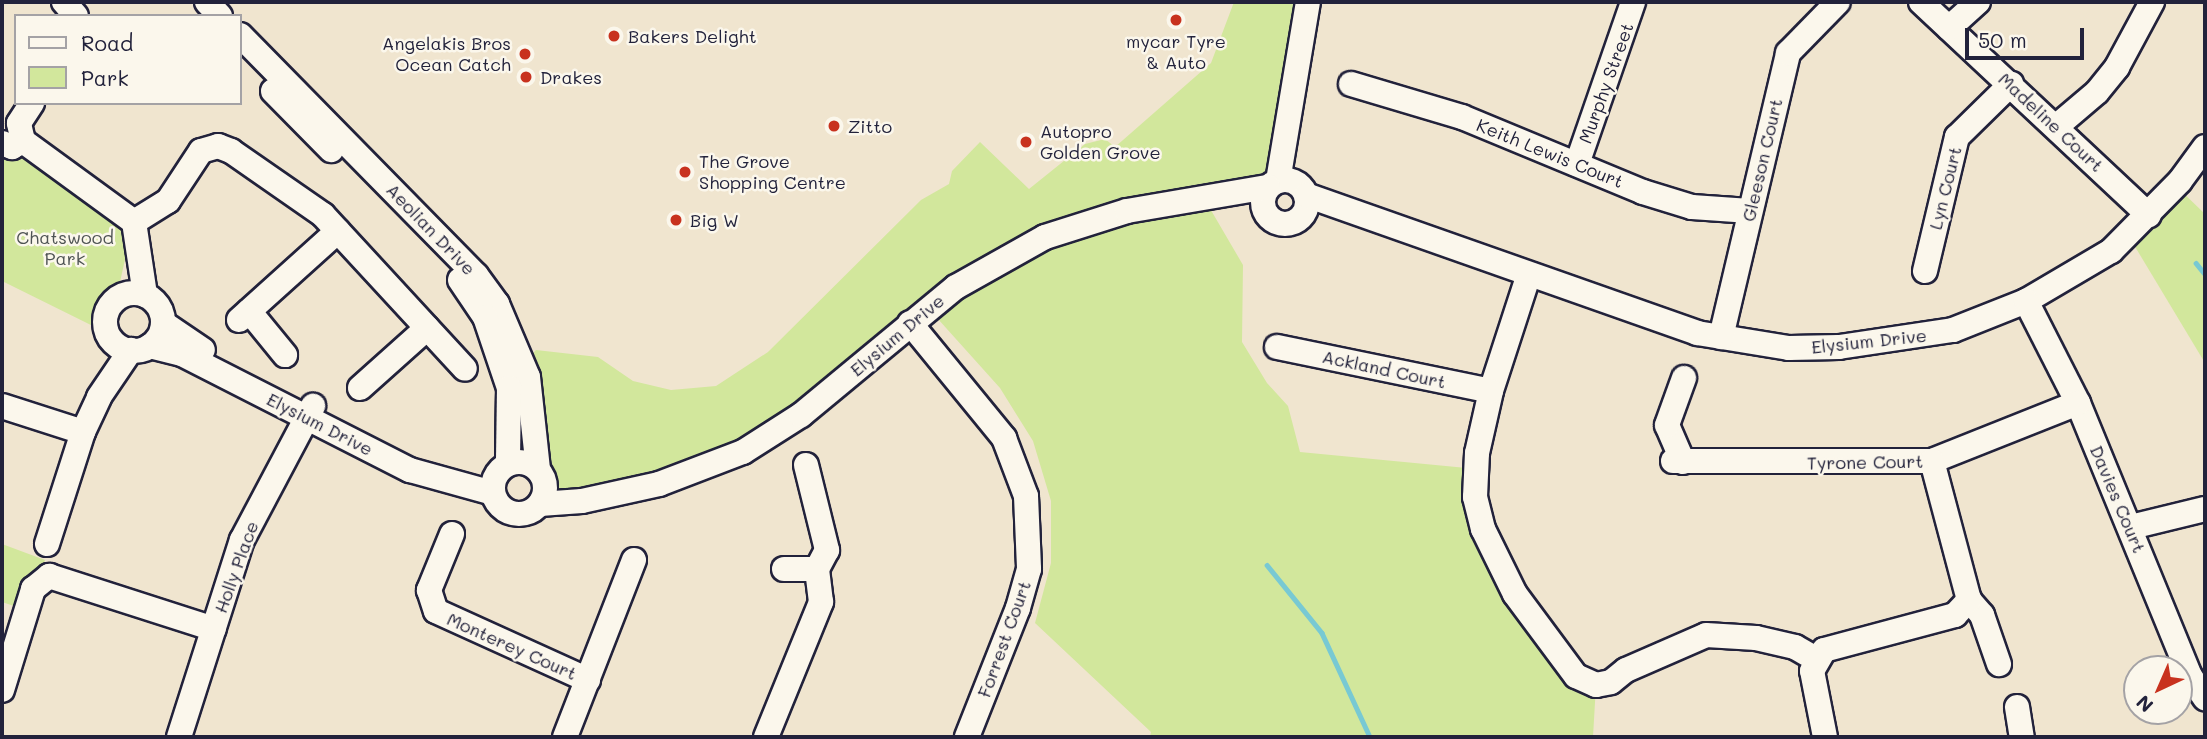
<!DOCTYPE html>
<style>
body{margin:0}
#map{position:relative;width:2207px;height:739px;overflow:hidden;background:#f0e5cf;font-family:Mali,sans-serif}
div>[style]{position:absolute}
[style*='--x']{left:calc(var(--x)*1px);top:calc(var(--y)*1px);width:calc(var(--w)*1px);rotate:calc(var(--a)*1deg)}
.green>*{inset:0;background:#d2e79c}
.stream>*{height:4.5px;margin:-2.25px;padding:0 2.25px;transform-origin:2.25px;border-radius:2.25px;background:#78c9d3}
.roads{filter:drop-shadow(2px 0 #22223b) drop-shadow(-2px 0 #22223b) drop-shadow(0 2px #22223b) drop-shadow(0 -2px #22223b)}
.minor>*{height:24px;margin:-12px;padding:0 12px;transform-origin:12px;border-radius:12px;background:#fbf7ec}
.minor>.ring{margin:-12px;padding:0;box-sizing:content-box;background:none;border:24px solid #fbf7ec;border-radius:50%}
.dots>*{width:19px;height:19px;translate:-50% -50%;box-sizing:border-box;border:4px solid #fbf7ec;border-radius:50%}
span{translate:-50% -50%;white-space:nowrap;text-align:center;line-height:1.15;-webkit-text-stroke:5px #fbf7ec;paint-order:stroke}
.poi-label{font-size:18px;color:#22223b}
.left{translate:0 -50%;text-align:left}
.right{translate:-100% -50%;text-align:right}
.street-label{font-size:18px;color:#22223b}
.park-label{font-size:18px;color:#4e5353}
.frame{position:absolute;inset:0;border:4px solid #22223b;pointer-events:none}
.legend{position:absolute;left:14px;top:14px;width:228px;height:91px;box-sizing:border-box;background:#fbf7ec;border:2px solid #a4a2a5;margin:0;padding:9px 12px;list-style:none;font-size:21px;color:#22223b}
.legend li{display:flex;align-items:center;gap:14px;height:35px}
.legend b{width:35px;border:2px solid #a4a2a5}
.north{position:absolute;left:2123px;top:655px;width:70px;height:70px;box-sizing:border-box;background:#fbf7ec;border:2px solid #a4a2a5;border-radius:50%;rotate:224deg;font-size:19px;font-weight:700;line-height:28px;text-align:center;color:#22223b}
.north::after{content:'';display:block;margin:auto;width:24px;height:32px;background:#c8321e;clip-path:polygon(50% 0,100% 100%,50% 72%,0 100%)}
.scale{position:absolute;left:1965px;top:28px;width:119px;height:32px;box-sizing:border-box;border:4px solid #22223b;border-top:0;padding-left:9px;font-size:21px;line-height:24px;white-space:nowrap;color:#22223b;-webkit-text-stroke:5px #fbf7ec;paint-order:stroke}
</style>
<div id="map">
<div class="green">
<i style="clip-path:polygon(1234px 2px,1308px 2px,1278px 181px,1205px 200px,1243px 265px,1242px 342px,1267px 383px,1288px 406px,1300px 452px,1477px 469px,1482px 529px,1596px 685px,1593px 737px,1150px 737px,1151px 732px,1035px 623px,1051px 563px,1051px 501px,1033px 441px,1000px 388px,929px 309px,751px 447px,602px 495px,546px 488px,538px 469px,523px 363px,536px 350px,598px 357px,633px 381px,671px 390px,716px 386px,768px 352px,921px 200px,949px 184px,952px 171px,980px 142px,1029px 189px,1085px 144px,1105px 139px,1115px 147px,1211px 63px)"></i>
<i style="clip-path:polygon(22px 154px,112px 210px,130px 237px,118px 291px,103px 306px,103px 331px,2px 281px,2px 160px)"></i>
<i style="clip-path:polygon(2176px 186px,2205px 214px,2205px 363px,2128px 235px)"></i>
<i style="clip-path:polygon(2px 544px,45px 560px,26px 610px,2px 602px)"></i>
</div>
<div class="stream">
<i style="--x:2196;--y:263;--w:14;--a:51"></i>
<i style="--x:1267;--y:565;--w:87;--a:51"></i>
<i style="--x:1322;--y:633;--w:115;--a:65.2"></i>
</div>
<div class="roads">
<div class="minor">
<i style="--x:64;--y:2;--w:18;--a:49"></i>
<i style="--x:207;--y:2;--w:19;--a:47"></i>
<i style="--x:1921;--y:2;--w:312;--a:43.1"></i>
<i style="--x:1949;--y:28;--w:39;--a:-42"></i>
<i style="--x:240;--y:35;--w:337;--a:45.5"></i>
<i style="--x:476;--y:275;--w:36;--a:54"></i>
<i style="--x:497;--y:304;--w:79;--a:67"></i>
<i style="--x:528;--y:377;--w:93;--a:83.8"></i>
<i style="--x:1351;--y:84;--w:116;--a:16.6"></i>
<i style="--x:1462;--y:117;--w:196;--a:22.5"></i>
<i style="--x:1643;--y:192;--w:51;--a:17"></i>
<i style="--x:1692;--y:207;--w:58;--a:3.9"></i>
<i style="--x:273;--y:91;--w:83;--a:45.5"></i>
<i style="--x:19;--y:123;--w:24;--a:-57"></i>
<i style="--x:2057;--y:126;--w:52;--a:-40.4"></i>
<i style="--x:2097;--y:92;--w:32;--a:-51"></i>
<i style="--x:2117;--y:67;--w:74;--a:-61.7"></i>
<i style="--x:23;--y:141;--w:137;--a:36.1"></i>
<i style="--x:134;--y:222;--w:74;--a:81.4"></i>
<i style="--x:2;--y:143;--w:11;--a:22"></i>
<i style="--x:12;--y:147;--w:13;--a:-29"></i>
<i style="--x:23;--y:141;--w:18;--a:-103"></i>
<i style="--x:1577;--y:164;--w:171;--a:-70.9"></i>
<i class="ring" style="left:1263px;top:180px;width:20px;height:20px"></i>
<i style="--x:1278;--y:181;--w:181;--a:-80.5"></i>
<i style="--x:1306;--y:195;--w:415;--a:19.4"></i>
<i style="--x:1697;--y:333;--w:93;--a:9.3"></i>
<i style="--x:1789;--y:348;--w:50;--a:-1.1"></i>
<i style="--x:1839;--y:347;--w:115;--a:-8.5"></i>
<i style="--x:1953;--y:330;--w:79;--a:-21.7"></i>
<i style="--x:2026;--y:301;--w:99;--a:-30.5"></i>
<i style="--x:2111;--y:251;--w:98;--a:-45.4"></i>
<i style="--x:2180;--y:181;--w:42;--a:-53.7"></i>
<i style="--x:134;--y:222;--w:40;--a:-32"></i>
<i style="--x:168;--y:201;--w:60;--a:-56.6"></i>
<i style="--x:201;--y:151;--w:18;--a:-16"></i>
<i style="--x:218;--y:146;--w:14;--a:21"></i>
<i style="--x:231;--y:151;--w:112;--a:34.8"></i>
<i style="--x:323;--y:215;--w:209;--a:47.3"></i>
<i style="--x:1925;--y:271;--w:138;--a:-76.6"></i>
<i style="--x:1957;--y:137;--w:76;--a:-44.5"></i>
<i style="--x:1528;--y:277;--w:120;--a:108"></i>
<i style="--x:1491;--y:391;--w:64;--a:102.7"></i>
<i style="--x:1477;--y:453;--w:44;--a:92.6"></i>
<i style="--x:1475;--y:497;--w:33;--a:76"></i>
<i style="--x:1483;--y:529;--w:72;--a:63.8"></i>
<i style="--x:1515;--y:594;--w:102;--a:53.4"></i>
<i style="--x:1576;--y:676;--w:22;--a:24"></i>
<i style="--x:1596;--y:685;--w:15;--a:-11"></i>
<i style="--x:1611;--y:682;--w:19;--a:-39"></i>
<i style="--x:1626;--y:670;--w:87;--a:-23.6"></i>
<i style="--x:1706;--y:635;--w:50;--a:3.4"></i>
<i style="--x:1756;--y:638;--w:40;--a:13"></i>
<i style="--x:1795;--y:647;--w:24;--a:30"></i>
<i style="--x:460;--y:280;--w:45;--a:56"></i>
<i style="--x:485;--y:317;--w:75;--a:71.3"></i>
<i style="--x:509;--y:388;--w:75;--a:90.8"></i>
<i class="ring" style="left:105px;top:293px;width:34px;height:34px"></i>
<i style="--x:2026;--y:301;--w:114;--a:63"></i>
<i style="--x:2078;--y:403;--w:295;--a:67.7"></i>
<i style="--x:2190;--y:676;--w:27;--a:56"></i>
<i style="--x:249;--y:311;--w:57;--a:50.7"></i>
<i style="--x:239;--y:320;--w:133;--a:-42"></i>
<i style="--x:163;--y:323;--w:48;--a:34"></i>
<i style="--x:910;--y:323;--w:149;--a:50.7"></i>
<i style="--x:1004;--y:438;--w:62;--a:69.2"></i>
<i style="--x:1026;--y:496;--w:73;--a:87.6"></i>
<i style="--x:1029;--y:569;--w:41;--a:105.8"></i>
<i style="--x:1018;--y:608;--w:139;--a:111.6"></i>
<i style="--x:1721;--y:337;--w:292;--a:-76.7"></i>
<i style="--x:1788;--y:53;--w:71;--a:-45.6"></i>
<i style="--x:150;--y:346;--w:33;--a:14"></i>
<i style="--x:182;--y:354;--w:256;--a:27"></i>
<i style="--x:410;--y:470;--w:86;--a:15.5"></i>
<i style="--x:1277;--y:347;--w:218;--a:11.6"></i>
<i style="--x:360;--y:388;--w:90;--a:-41.8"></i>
<i style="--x:2;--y:406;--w:85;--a:17.8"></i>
<i style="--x:1673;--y:461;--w:259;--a:0"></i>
<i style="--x:1932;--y:461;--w:157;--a:-21.7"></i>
<i class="ring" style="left:493px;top:462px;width:28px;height:28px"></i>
<i style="--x:1683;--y:462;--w:40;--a:-113.4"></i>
<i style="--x:1667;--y:425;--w:50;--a:-70.1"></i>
<i style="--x:806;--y:465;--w:88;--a:76.1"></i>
<i style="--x:827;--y:550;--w:21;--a:118"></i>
<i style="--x:540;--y:504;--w:42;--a:-4.1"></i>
<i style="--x:582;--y:501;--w:79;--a:-12.4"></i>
<i style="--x:659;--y:484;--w:90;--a:-20.9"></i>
<i style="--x:743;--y:452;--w:69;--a:-32.5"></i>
<i style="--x:801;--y:415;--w:201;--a:-39.6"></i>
<i style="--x:956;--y:287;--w:102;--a:-29.3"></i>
<i style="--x:1045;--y:237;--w:86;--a:-17.6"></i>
<i style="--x:1127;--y:211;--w:143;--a:-9.7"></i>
<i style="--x:2131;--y:527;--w:76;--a:-13.7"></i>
<i style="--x:452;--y:534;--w:61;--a:112.3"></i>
<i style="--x:429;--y:590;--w:22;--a:72"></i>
<i style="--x:436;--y:611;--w:167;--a:24.4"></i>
<i style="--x:47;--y:544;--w:118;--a:-72.2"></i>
<i style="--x:83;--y:432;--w:38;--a:-65"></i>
<i style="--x:99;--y:397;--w:57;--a:-55.8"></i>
<i style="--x:1969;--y:600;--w:20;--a:49"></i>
<i style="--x:1982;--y:615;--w:52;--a:70.9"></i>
<i style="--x:2;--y:690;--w:106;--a:-72.9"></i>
<i style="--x:33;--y:589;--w:21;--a:-39"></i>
<i style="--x:49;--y:576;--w:173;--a:17.8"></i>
<i style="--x:2017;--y:707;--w:30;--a:81"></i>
<i style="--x:179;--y:737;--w:207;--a:-72.3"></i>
<i style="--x:242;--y:540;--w:152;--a:-62.1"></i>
<i style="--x:565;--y:737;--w:190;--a:-68.7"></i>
<i style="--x:766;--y:737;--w:146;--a:-67.8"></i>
<i style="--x:821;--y:602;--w:33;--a:-97"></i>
<i style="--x:817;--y:569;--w:33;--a:180"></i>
<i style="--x:1825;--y:737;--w:67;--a:-101.1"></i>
<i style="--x:1812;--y:671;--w:24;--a:-60"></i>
<i style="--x:1824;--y:650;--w:136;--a:-15"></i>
<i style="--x:1955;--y:615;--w:21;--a:-47"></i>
<i style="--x:1969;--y:600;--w:144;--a:-104.9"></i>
</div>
</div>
<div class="dots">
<i style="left:1176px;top:20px;background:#c8321e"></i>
<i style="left:614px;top:36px;background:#c8321e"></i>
<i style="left:525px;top:54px;background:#c8321e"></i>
<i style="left:526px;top:77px;background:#c8321e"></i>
<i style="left:834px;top:126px;background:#c8321e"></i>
<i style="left:1026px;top:142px;background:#c8321e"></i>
<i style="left:685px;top:172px;background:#c8321e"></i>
<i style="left:676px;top:220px;background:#c8321e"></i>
</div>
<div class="poi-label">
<span class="left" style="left:628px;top:36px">Bakers Delight</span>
<span style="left:1176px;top:52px">mycar Tyre<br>&amp; Auto</span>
<span class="right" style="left:511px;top:54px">Angelakis Bros<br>Ocean Catch</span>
<span class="left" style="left:540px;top:77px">Drakes</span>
<span class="left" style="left:848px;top:126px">Zitto</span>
<span class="left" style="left:1040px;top:142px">Autopro<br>Golden Grove</span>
<span class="left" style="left:699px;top:172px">The Grove<br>Shopping Centre</span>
<span class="left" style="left:690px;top:220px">Big W</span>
</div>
<div class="street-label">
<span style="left:1606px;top:83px;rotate:-70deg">Murphy Street</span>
<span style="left:2051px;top:122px;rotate:43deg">Madeline Court</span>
<span style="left:1550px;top:153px;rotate:22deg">Keith Lewis Court</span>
<span style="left:1762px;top:160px;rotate:-77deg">Gleeson Court</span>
<span style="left:1945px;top:188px;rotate:-76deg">Lyn Court</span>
<span style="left:431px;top:229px;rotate:46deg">Aeolian Drive</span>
<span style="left:897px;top:335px;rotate:-40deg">Elysium Drive</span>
<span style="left:1869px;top:341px;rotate:-6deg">Elysium Drive</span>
<span style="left:1384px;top:369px;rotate:12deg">Ackland Court</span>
<span style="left:320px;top:424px;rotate:27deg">Elysium Drive</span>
<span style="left:1865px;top:462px;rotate:-1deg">Tyrone Court</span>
<span style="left:2118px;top:499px;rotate:67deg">Davies Court</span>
<span style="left:236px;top:567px;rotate:-70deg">Holly Place</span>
<span style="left:1004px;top:639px;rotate:-70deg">Forrest Court</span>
<span style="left:512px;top:646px;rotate:24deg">Monterey Court</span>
</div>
<div class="park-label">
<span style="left:65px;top:248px">Chatswood<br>Park</span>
</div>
<div class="frame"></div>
<ul class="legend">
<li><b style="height:9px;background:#fbf7ec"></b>Road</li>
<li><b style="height:19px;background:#d2e79c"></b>Park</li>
</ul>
<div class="north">N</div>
<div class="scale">50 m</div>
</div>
